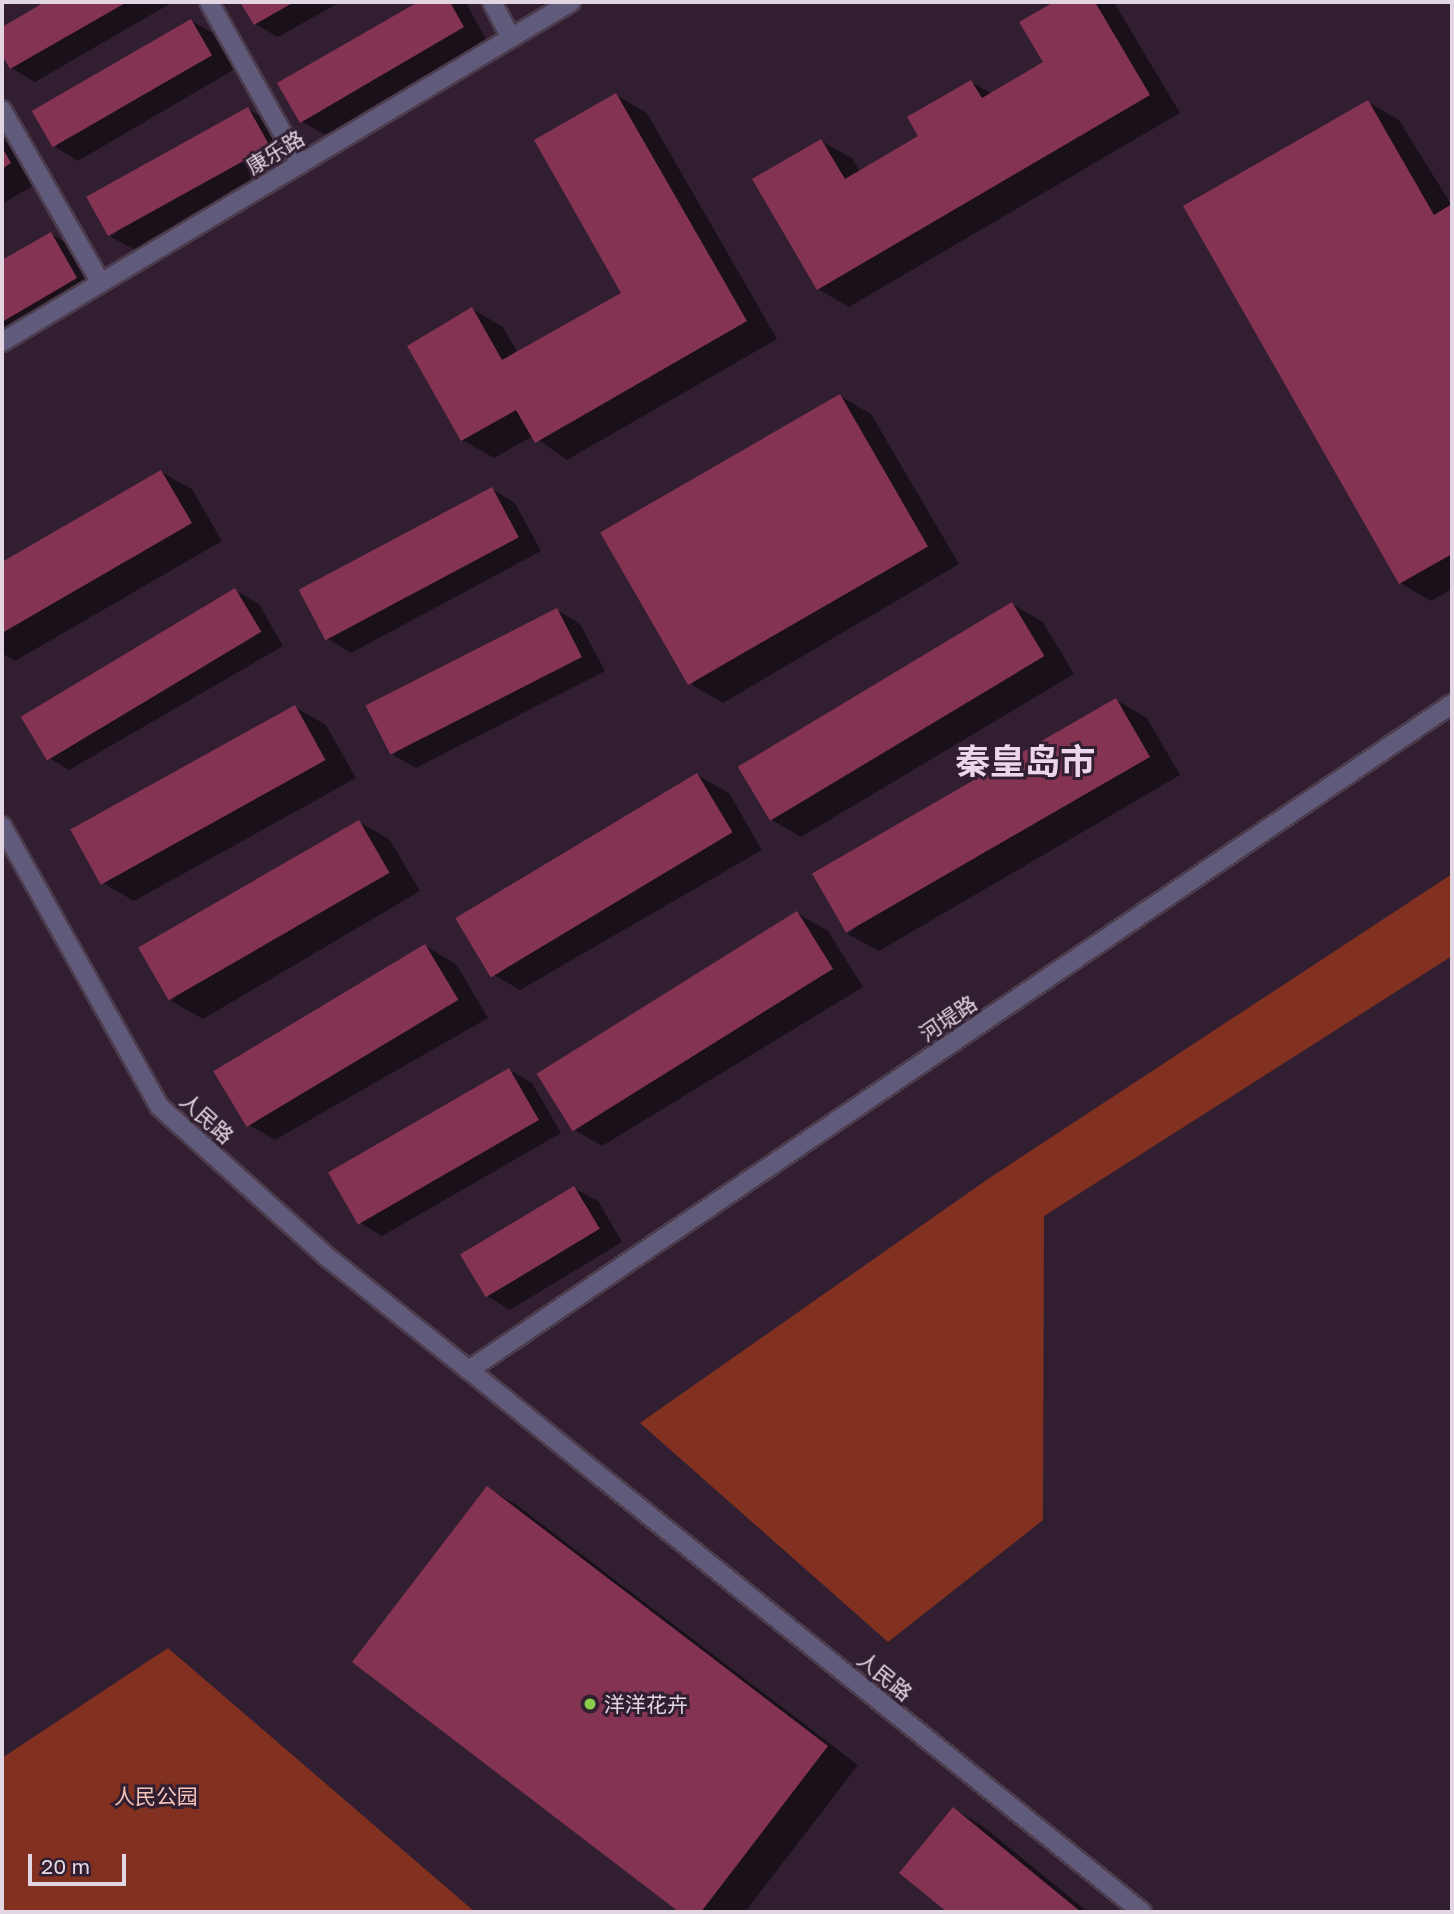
<!DOCTYPE html>
<meta charset="utf-8">
<style>
body{margin:0}
#map{position:relative;width:1454px;height:1914px;overflow:hidden;background:#311f31;font-family:"Golos Text","Noto Sans SC",sans-serif}
div>[style]{position:absolute}
[style*='--x']{left:calc(var(--x)*1px);top:calc(var(--y)*1px);width:calc(var(--w)*1px);rotate:calc(var(--a)*1deg)}
.green>*{inset:0;background:#823120}
.shadow>*{inset:0;background:#0007}
.building>*{inset:0;background:#853352;transform-origin:0 0}
.roads{filter:drop-shadow(2px 0 #4d3c4d) drop-shadow(-2px 0 #4d3c4d) drop-shadow(0 2px #4d3c4d) drop-shadow(0 -2px #4d3c4d)}
.minor>*{height:18px;margin:-9px;padding:0 9px;transform-origin:9px;border-radius:9px;background:#605a7b}
.tertiary>*{height:18px;margin:-9px;padding:0 9px;transform-origin:9px;border-radius:9px;background:#605a7b}
.dots>*{width:19px;height:19px;translate:-50% -50%;box-sizing:border-box;border:4px solid #311f31;border-radius:50%}
span{translate:-50% -50%;white-space:nowrap;text-align:center;line-height:1.15;-webkit-text-stroke:6px #311f31;paint-order:stroke}
.street-label{font-size:21px;color:#e2d6e2}
.poi-label{font-size:21px;color:#e2d6e2}
.left{translate:0 -50%;text-align:left}
.park-label{font-size:21px;color:#f5c4b8}
.town-label{font-size:35px;color:#edd5ec;font-weight:700}
.frame{position:absolute;inset:0;border:4px solid #e2d6e2;pointer-events:none}
.scale{position:absolute;left:28px;top:1854px;width:98px;height:32px;box-sizing:border-box;border:4px solid #e2d6e2;border-top:0;padding-left:9px;font-size:21px;line-height:24px;white-space:nowrap;color:#e2d6e2;-webkit-text-stroke:5px #311f31;paint-order:stroke}
</style>
<div id="map">
<div class="green">
<i style="clip-path:polygon(1452px 874px,1452px 956px,1044px 1216px,1043px 1520px,888px 1642px,640px 1423px,988px 1179px)"></i>
<i style="clip-path:polygon(168px 1648px,475px 1912px,2px 1912px,2px 1758px)"></i>
</div>
<div class="shadow">
<i style="clip-path:polygon(48px 2px,173px 2px,35px 82px,11px 68px,2px 52px,2px 29px)"></i>
<i style="clip-path:polygon(242px 2px,340px 2px,278px 37px,255px 24px)"></i>
<i style="clip-path:polygon(421px 2px,466px 3px,487px 41px,325px 135px,301px 121px,279px 84px)"></i>
<i style="clip-path:polygon(536px 2px,558px 2px,547px 8px)"></i>
<i style="clip-path:polygon(1057px 2px,1115px 4px,1180px 113px,849px 307px,818px 289px,821px 141px,852px 158px,860px 172px,920px 137px,971px 82px,992px 94px,1045px 63px,1021px 23px)"></i>
<i style="clip-path:polygon(191px 21px,215px 34px,235px 69px,78px 161px,55px 147px)"></i>
<i style="clip-path:polygon(616px 95px,647px 113px,777px 339px,567px 460px,533px 436px,494px 458px,462px 440px,472px 309px,503px 327px,518px 353px,623px 293px)"></i>
<i style="clip-path:polygon(1368px 102px,1399px 120px,1452px 206px,1452px 589px,1431px 601px,1400px 583px)"></i>
<i style="clip-path:polygon(248px 109px,271px 122px,292px 159px,135px 250px,111px 237px)"></i>
<i style="clip-path:polygon(2px 123px,41px 181px,2px 204px)"></i>
<i style="clip-path:polygon(51px 234px,74px 247px,100px 291px,2px 349px,2px 262px)"></i>
<i style="clip-path:polygon(840px 396px,871px 414px,959px 564px,723px 703px,692px 685px)"></i>
<i style="clip-path:polygon(161px 472px,192px 489px,222px 541px,15px 661px,2px 653px,2px 564px)"></i>
<i style="clip-path:polygon(492px 489px,515px 503px,541px 551px,351px 653px,328px 639px,302px 591px)"></i>
<i style="clip-path:polygon(235px 590px,259px 604px,283px 646px,69px 770px,46px 756px)"></i>
<i style="clip-path:polygon(1012px 604px,1043px 622px,1074px 674px,801px 837px,770px 819px)"></i>
<i style="clip-path:polygon(557px 610px,580px 624px,605px 671px,416px 768px,393px 755px)"></i>
<i style="clip-path:polygon(1116px 700px,1147px 718px,1180px 775px,879px 951px,848px 934px)"></i>
<i style="clip-path:polygon(295px 707px,326px 725px,356px 778px,134px 901px,103px 883px)"></i>
<i style="clip-path:polygon(697px 775px,729px 793px,762px 850px,520px 990px,489px 972px)"></i>
<i style="clip-path:polygon(359px 822px,390px 840px,420px 891px,203px 1019px,171px 1001px)"></i>
<i style="clip-path:polygon(797px 913px,828px 931px,863px 987px,602px 1146px,571px 1128px)"></i>
<i style="clip-path:polygon(425px 946px,456px 964px,488px 1018px,275px 1140px,244px 1122px)"></i>
<i style="clip-path:polygon(509px 1070px,532px 1083px,561px 1133px,382px 1236px,359px 1222px,330px 1172px)"></i>
<i style="clip-path:polygon(574px 1188px,598px 1201px,622px 1242px,510px 1310px,487px 1296px)"></i>
<i style="clip-path:polygon(488px 1488px,518px 1506px,858px 1765px,745px 1912px,682px 1912px,354px 1662px)"></i>
<i style="clip-path:polygon(954px 1809px,984px 1827px,1088px 1912px,949px 1912px,901px 1872px)"></i>
</div>
<div class="building">
<i style="clip-path:polygon(45px 2px,127px 2px,10px 69px,2px 55px,2px 27px)"></i>
<i style="clip-path:polygon(240px 2px,294px 2px,254px 25px)"></i>
<i style="clip-path:polygon(418px 2px,450px 2px,464px 27px,300px 123px,277px 83px)"></i>
<i style="clip-path:polygon(1054px 2px,1095px 2px,1150px 95px,817px 290px,752px 179px,821px 139px,845px 179px,918px 136px,907px 117px,971px 80px,982px 98px,1043px 62px,1019px 22px)"></i>
<i style="left:191px;top:19px;width:42px;height:184px;rotate:60deg"></i>
<i style="clip-path:polygon(616px 93px,747px 321px,535px 443px,516px 410px,461px 441px,407px 346px,472px 307px,502px 360px,621px 293px,534px 140px)"></i>
<i style="clip-path:polygon(1368px 100px,1434px 215px,1452px 204px,1452px 554px,1399px 584px,1183px 206px)"></i>
<i style="left:248px;top:107px;width:45px;height:185px;rotate:61deg"></i>
<i style="clip-path:polygon(2px 147px,11px 163px,2px 169px)"></i>
<i style="clip-path:polygon(51px 232px,77px 278px,2px 322px,2px 260px)"></i>
<i style="left:840px;top:394px;width:176px;height:277px;rotate:60deg"></i>
<i style="clip-path:polygon(161px 470px,192px 523px,2px 633px,2px 562px)"></i>
<i style="left:492px;top:487px;width:57px;height:219px;rotate:62deg"></i>
<i style="left:235px;top:588px;width:51px;height:250px;rotate:59deg"></i>
<i style="left:1012px;top:602px;width:63px;height:320px;rotate:59deg"></i>
<i style="left:557px;top:608px;width:55px;height:215px;rotate:63deg"></i>
<i style="left:1116px;top:698px;width:68px;height:351px;rotate:60deg"></i>
<i style="left:295px;top:705px;width:63px;height:257px;rotate:61deg"></i>
<i style="left:697px;top:773px;width:69px;height:282px;rotate:59deg"></i>
<i style="left:359px;top:820px;width:61px;height:255px;rotate:60deg"></i>
<i style="left:797px;top:911px;width:68px;height:307px;rotate:58deg"></i>
<i style="left:425px;top:944px;width:65px;height:247px;rotate:59deg"></i>
<i style="left:509px;top:1068px;width:60px;height:209px;rotate:60deg"></i>
<i style="left:574px;top:1186px;width:50px;height:133px;rotate:59deg"></i>
<i style="clip-path:polygon(487px 1486px,828px 1746px,701px 1912px,679px 1912px,352px 1662px)"></i>
<i style="clip-path:polygon(953px 1807px,1081px 1912px,947px 1912px,899px 1873px)"></i>
</div>
<div class="roads">
<div class="minor">
<i style="--x:209;--y:2;--w:186;--a:60.7"></i>
<i style="--x:492;--y:2;--w:40;--a:62"></i>
<i style="--x:2;--y:110;--w:199;--a:60.2"></i>
<i style="--x:2;--y:342;--w:663;--a:-30.86"></i>
<i style="--x:2;--y:826;--w:322;--a:60.7"></i>
<i style="--x:160;--y:1107;--w:223;--a:41.9"></i>
<i style="--x:326;--y:1256;--w:183;--a:38.6"></i>
<i style="--x:600;--y:1476;--w:696;--a:38.81"></i>
</div>
<div class="tertiary">
<i style="--x:600;--y:1476;--w:169;--a:-141"></i>
<i style="--x:469;--y:1370;--w:1187;--a:-34.12"></i>
</div>
</div>
<div class="dots">
<i style="left:590px;top:1704px;background:#87cf4a"></i>
</div>
<div class="street-label">
<span style="left:275px;top:152px;rotate:-31deg">康乐路</span>
<span style="left:948px;top:1018px;rotate:-34deg">河堤路</span>
<span style="left:207px;top:1118px;rotate:42deg">人民路</span>
<span style="left:885px;top:1676px;rotate:39deg">人民路</span>
</div>
<div class="poi-label">
<span class="left" style="left:604px;top:1704px">洋洋花卉</span>
</div>
<div class="park-label">
<span style="left:156px;top:1796px">人民公园</span>
</div>
<div class="town-label">
<span style="left:1025px;top:761px">秦皇岛市</span>
</div>
<div class="frame"></div>
<div class="scale">20 m</div>
</div>
